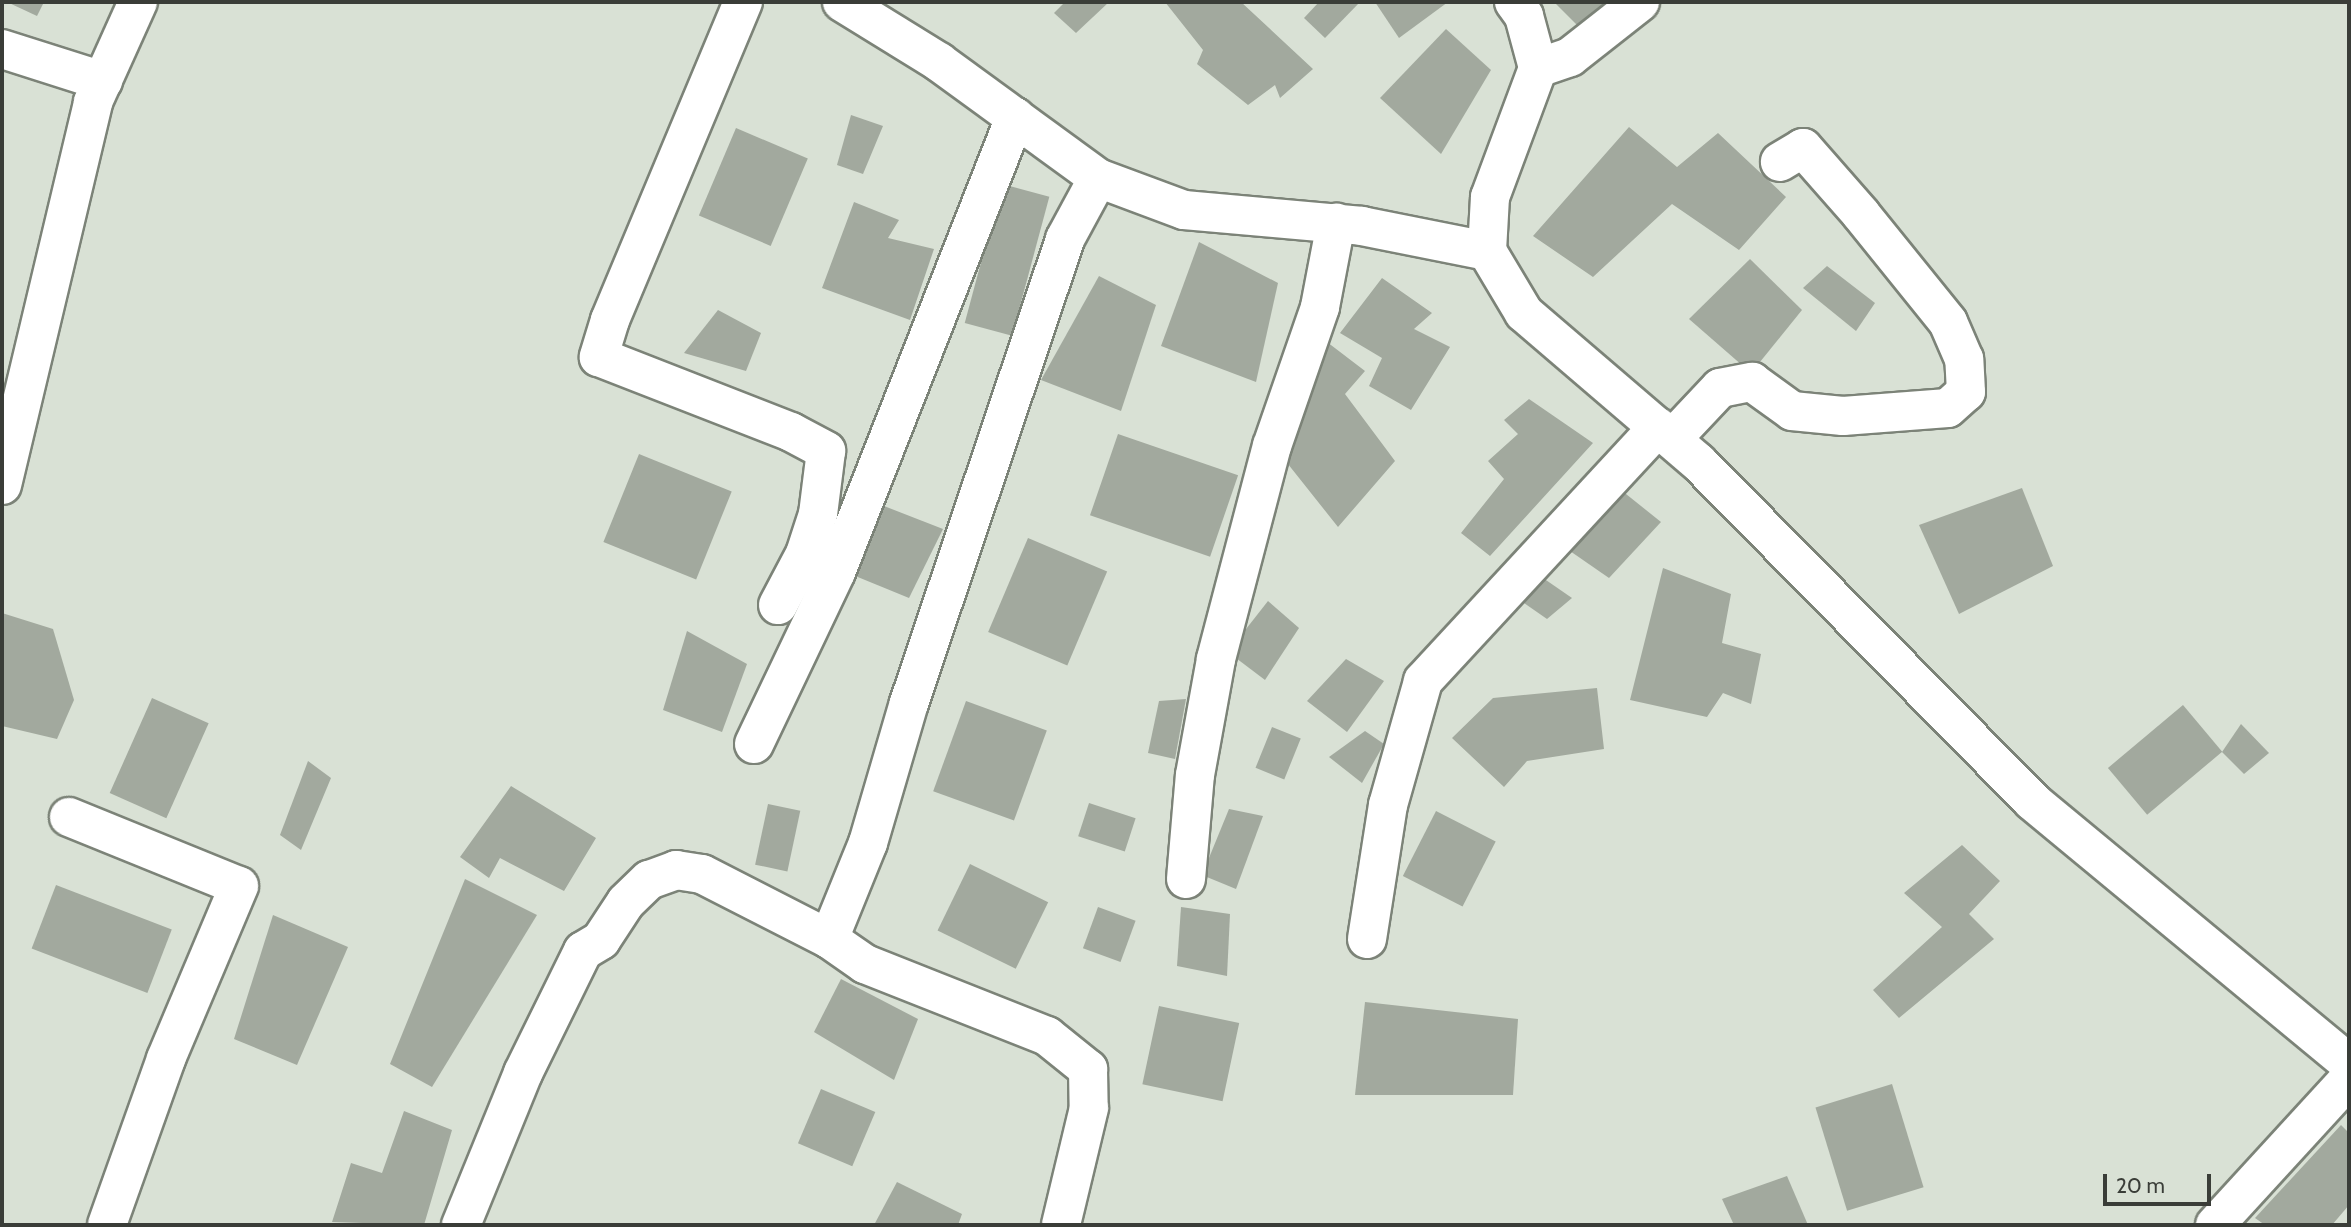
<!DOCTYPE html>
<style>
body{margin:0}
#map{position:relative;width:2351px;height:1227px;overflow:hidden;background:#d9e1d5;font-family:Cabin,sans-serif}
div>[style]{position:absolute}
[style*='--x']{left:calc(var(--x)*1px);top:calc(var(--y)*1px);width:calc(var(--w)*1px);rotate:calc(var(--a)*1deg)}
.building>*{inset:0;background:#a2a99e;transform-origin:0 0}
.roads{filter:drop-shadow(2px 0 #7c8378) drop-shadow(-2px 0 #7c8378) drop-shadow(0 2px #7c8378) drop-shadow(0 -2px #7c8378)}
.minor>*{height:38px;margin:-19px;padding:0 19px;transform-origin:19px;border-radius:19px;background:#fff}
span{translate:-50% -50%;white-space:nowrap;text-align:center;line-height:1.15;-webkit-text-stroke:7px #d9e1d5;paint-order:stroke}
.frame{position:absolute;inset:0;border:4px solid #3a3d38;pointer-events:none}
.scale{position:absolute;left:2103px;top:1174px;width:108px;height:32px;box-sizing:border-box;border:4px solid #3a3d38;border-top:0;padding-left:9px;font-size:21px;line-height:24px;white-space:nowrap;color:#3a3d38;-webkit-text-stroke:5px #d9e1d5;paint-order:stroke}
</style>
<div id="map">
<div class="building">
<i style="clip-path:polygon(7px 2px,44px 2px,37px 16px)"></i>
<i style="clip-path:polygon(1065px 2px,1109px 2px,1076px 33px,1054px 13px)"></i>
<i style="clip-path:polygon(1165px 2px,1241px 2px,1313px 69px,1280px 98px,1275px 85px,1248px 105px,1197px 64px,1203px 50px)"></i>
<i style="clip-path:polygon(1319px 2px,1360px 2px,1325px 38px,1304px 18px)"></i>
<i style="clip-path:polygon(1375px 2px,1448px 2px,1399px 38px)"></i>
<i style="clip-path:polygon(1554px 2px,1610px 2px,1582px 30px)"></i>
<i style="clip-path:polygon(1446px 29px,1491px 70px,1441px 154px,1380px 98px)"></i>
<i style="clip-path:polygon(851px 115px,883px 126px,863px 174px,837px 165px)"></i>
<i style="clip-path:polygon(1629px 127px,1677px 167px,1718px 133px,1786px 197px,1739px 250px,1672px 204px,1593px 277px,1533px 236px)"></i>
<i style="left:736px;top:128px;width:78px;height:95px;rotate:23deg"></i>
<i style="left:1002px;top:184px;width:49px;height:144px;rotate:15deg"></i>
<i style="clip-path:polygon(854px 202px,899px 220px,888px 238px,934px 249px,910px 320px,822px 288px)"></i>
<i style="clip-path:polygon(1199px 242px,1278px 283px,1256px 382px,1161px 346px)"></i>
<i style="clip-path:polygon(1750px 259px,1802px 310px,1751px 373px,1689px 319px)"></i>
<i style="clip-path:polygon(1827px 266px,1875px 303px,1856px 331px,1803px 288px)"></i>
<i style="clip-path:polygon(1099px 276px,1156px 305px,1121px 411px,1041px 380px)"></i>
<i style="clip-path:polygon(1382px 278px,1432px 313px,1414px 329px,1450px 347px,1411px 410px,1369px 386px,1382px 358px,1340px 333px)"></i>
<i style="clip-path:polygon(718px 310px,761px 333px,746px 371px,684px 353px)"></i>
<i style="clip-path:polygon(1327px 342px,1365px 371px,1345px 394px,1395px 461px,1338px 527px,1280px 454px)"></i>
<i style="clip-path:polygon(1529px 399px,1593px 443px,1490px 556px,1461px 533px,1504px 479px,1488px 461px,1518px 434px,1504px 420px)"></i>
<i style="left:1118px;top:434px;width:127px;height:86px;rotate:19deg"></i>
<i style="left:639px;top:454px;width:100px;height:95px;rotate:22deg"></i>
<i style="clip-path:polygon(1616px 486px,1661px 522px,1609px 578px,1557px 542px)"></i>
<i style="clip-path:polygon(2022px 488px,2053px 566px,1959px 614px,1919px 525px)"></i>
<i style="clip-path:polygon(884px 506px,943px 529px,909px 598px,848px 573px)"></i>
<i style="left:1028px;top:538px;width:86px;height:102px;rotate:23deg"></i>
<i style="clip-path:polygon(1663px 568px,1731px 594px,1722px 643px,1761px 654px,1751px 704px,1723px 693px,1707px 717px,1630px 700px)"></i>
<i style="clip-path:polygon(1543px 578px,1572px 598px,1547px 619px,1517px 598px)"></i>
<i style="clip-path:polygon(1268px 601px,1299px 628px,1265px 680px,1228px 652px)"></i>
<i style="clip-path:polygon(2px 613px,53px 629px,74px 700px,57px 739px,2px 726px)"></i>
<i style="clip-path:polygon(687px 631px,747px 664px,722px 732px,663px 710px)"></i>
<i style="clip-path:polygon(1346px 659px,1384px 681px,1347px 732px,1307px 701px)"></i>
<i style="clip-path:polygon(1597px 688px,1604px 749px,1527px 761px,1504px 787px,1452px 738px,1493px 698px)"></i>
<i style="left:152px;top:698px;width:62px;height:104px;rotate:24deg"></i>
<i style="clip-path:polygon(1186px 699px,1175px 759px,1148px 753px,1159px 701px)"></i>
<i style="left:966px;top:701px;width:86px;height:96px;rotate:20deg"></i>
<i style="left:2183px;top:705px;width:61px;height:98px;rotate:50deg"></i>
<i style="clip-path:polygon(2241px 724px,2269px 753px,2244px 774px,2222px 752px)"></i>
<i style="left:1272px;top:727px;width:31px;height:44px;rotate:22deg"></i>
<i style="clip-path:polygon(1365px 731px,1384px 744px,1362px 783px,1329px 757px)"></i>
<i style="clip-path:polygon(308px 761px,331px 778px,301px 850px,280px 835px)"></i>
<i style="clip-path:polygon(511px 786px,596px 838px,564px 891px,500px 858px,489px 878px,460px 857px)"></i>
<i style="left:1089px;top:803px;width:49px;height:35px;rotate:18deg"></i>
<i style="left:768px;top:804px;width:33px;height:62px;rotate:12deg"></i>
<i style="clip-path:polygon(1229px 809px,1263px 816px,1236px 889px,1202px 875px)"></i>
<i style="left:1436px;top:811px;width:67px;height:73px;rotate:27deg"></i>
<i style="clip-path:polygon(1962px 845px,2000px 881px,1969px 914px,1994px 939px,1899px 1018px,1873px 990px,1942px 927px,1904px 893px)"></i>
<i style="left:970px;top:864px;width:87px;height:74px;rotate:26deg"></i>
<i style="clip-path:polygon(465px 879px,537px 915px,432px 1087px,390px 1064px)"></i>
<i style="left:56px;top:885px;width:124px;height:68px;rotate:21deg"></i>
<i style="left:1098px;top:907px;width:40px;height:44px;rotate:20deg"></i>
<i style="clip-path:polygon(1181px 907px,1230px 914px,1227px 976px,1177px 966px)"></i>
<i style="clip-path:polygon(273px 915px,348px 947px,297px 1065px,234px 1039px)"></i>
<i style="clip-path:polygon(841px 979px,918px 1019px,894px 1080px,814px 1032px)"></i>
<i style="clip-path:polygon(1365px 1002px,1518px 1019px,1513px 1095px,1355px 1095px)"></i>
<i style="left:1159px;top:1006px;width:82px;height:80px;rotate:12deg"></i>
<i style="left:1892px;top:1084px;width:108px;height:80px;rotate:73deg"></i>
<i style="left:821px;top:1089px;width:59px;height:59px;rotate:23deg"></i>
<i style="clip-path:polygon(404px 1111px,452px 1130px,424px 1225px,332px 1222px,351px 1163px,382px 1173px)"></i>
<i style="clip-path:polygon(2341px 1125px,2349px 1133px,2349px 1205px,2332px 1225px,2265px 1225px,2255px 1218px)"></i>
<i style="clip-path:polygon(1787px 1176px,1808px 1225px,1734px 1225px,1722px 1199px)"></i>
<i style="clip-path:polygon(897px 1182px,962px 1214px,958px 1225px,874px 1225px)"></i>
</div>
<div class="roads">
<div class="minor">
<i style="--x:743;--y:2;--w:345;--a:112.7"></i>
<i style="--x:610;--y:320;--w:39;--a:107"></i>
<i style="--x:599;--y:357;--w:206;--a:21.3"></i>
<i style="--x:791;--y:432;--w:40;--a:28"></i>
<i style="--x:826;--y:451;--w:64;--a:97.2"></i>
<i style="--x:818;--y:514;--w:40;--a:108"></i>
<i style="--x:806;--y:552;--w:60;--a:117.8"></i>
<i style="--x:842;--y:2;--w:114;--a:31.7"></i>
<i style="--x:939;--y:62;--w:197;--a:36.1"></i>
<i style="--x:1098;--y:178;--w:92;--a:20.4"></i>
<i style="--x:1184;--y:210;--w:179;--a:5.1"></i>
<i style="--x:1362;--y:226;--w:127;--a:11.3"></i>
<i style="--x:1514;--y:2;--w:17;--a:54"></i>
<i style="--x:1524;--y:16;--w:54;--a:74.9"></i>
<i style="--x:1538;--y:68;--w:138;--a:110.4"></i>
<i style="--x:1490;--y:197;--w:54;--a:93.2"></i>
<i style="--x:1487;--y:251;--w:72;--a:59.2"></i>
<i style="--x:1524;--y:313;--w:229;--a:40.6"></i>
<i style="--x:1698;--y:462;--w:476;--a:45.4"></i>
<i style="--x:2032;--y:801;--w:411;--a:39.6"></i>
<i style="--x:2;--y:49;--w:106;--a:17.6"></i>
<i style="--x:1538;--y:68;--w:34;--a:-19"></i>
<i style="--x:1570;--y:57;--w:89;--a:-38.2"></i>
<i style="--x:1672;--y:439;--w:70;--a:-46.7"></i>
<i style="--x:1720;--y:388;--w:33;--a:-11"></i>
<i style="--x:1752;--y:382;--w:49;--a:35.9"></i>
<i style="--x:1792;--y:411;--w:51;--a:5.6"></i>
<i style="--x:1843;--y:416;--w:105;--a:-4.4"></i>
<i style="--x:1948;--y:408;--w:24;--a:-42"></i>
<i style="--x:1966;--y:392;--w:33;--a:-93"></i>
<i style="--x:1964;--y:359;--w:40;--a:-113.4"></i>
<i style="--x:1948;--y:322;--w:139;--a:-128.9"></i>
<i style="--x:1861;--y:214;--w:88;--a:-131.3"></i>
<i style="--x:1803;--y:148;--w:27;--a:149"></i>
<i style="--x:2;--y:485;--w:394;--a:-76.6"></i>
<i style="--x:93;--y:102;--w:110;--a:-65.8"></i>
<i style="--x:754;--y:744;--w:191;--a:-64.5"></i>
<i style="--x:836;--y:572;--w:489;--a:-68.5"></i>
<i style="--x:69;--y:817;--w:183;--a:22.1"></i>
<i style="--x:239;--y:886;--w:188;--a:112.9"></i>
<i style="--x:166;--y:1059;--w:176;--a:109.6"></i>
<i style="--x:1186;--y:879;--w:104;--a:-85.1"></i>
<i style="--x:1195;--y:775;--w:118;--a:-79.7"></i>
<i style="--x:1216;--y:659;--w:220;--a:-75.3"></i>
<i style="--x:1272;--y:446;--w:147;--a:-70.9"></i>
<i style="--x:1320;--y:307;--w:86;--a:-79.2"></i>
<i style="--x:829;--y:939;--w:104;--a:-67.9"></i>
<i style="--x:868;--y:843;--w:146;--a:-73.7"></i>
<i style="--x:909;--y:703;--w:490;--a:-71.4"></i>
<i style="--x:1065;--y:239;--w:69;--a:-61.6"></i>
<i style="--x:1367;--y:939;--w:136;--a:-81.1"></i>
<i style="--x:1388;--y:805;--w:129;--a:-74.2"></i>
<i style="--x:1423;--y:681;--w:346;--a:-47.2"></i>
<i style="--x:461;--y:1225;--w:164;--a:-67.8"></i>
<i style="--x:523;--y:1073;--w:136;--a:-63.8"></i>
<i style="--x:583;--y:951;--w:21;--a:-31"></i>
<i style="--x:601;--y:940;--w:45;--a:-56.7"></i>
<i style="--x:626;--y:902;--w:32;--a:-44"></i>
<i style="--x:649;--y:880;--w:29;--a:-20"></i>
<i style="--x:676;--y:870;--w:26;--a:9"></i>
<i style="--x:702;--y:874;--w:143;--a:27.1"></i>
<i style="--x:829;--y:939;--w:44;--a:34.8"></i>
<i style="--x:865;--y:964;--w:196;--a:21.6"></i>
<i style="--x:1047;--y:1036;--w:53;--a:38.8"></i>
<i style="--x:1088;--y:1069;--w:39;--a:89"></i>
<i style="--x:1089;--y:1108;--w:120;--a:103.5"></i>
<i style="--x:2215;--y:1225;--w:198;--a:-47.5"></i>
</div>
</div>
<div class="frame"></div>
<div class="scale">20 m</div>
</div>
